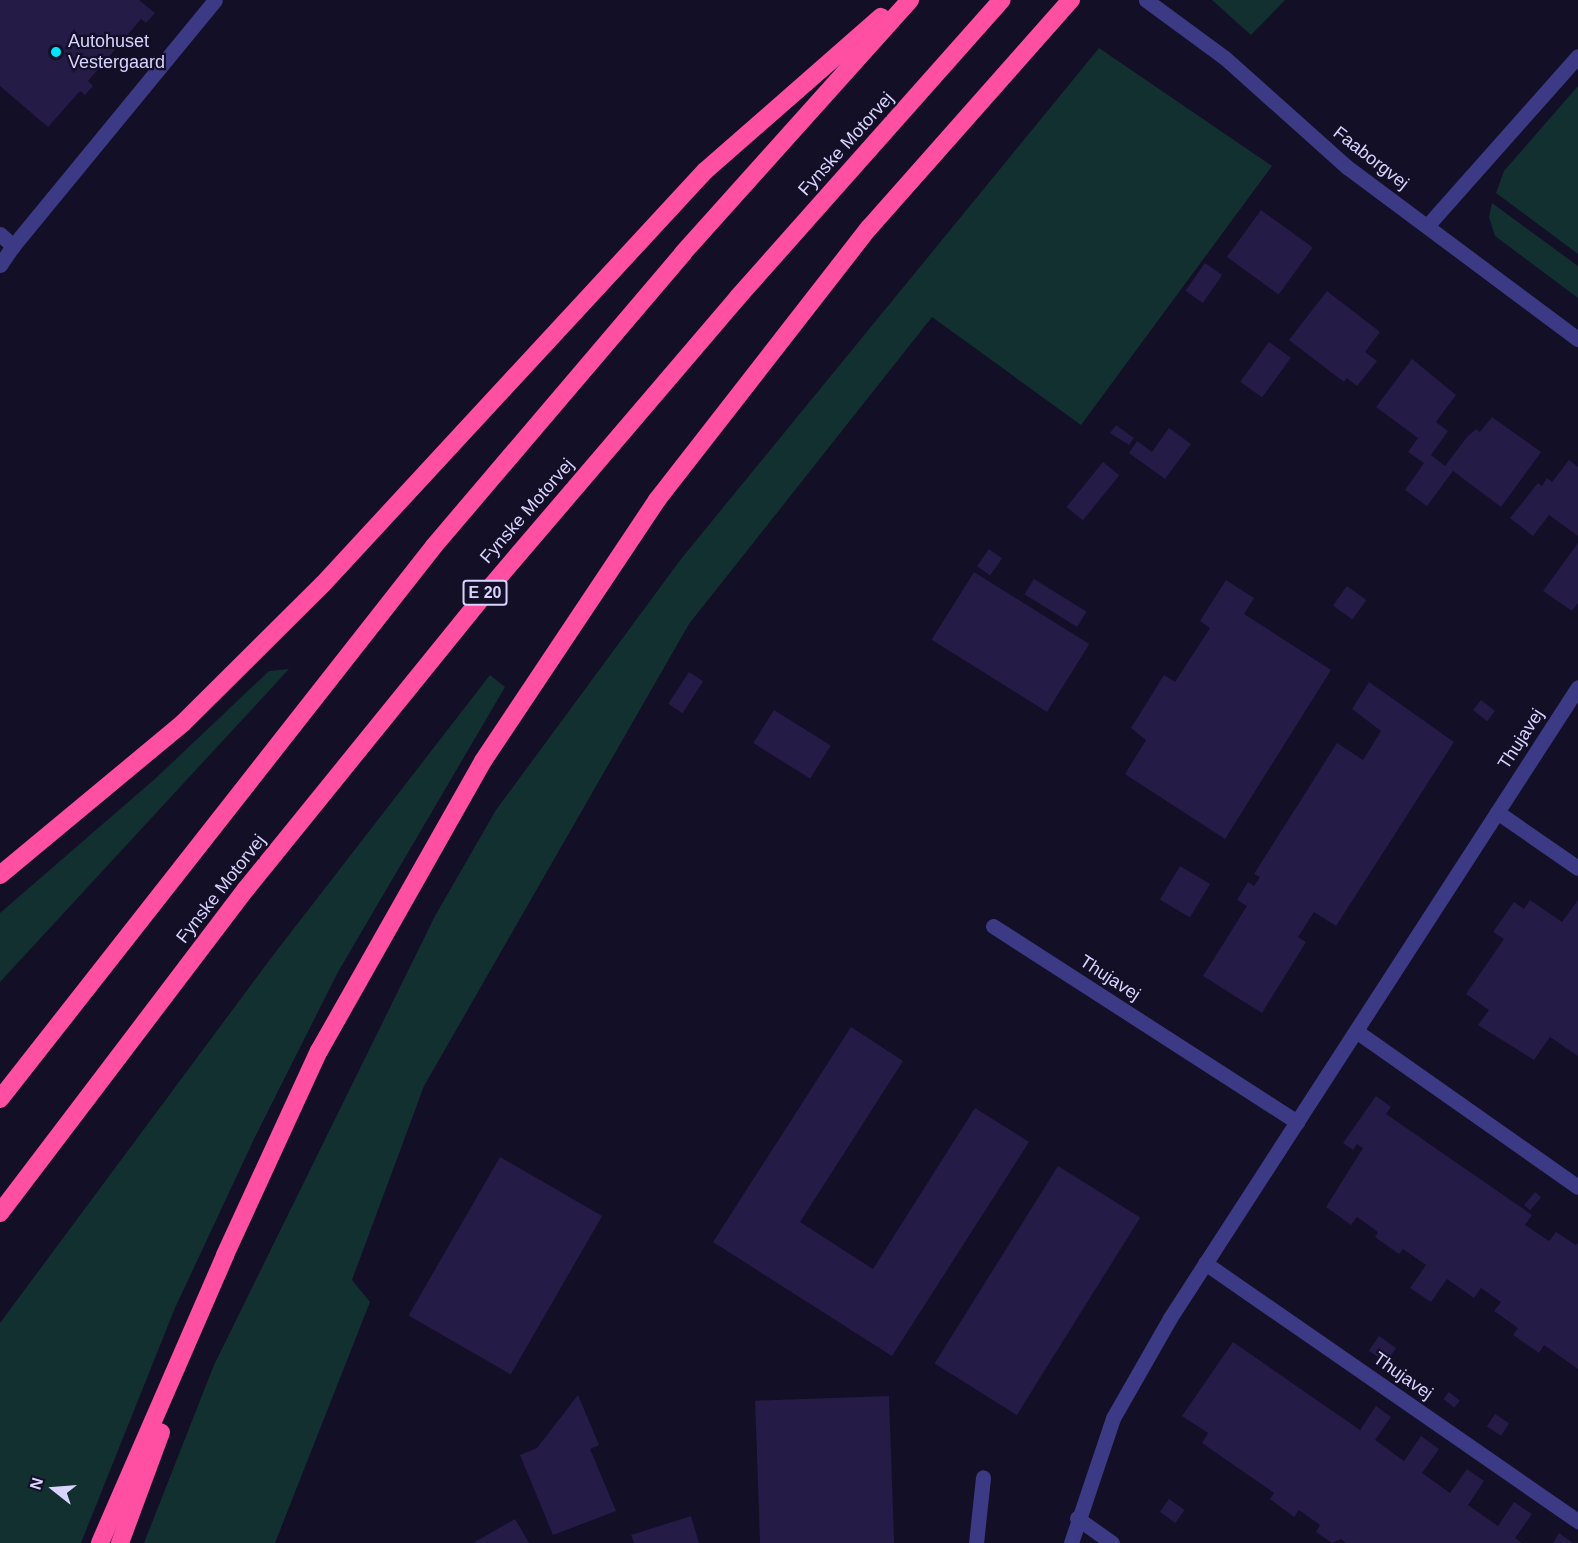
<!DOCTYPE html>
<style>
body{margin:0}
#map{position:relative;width:1578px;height:1543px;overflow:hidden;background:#130f26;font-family:Arial,sans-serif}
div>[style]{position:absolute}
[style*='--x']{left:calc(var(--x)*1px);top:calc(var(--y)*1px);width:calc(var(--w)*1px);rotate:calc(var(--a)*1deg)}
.green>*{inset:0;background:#12302f}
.building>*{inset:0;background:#241b47;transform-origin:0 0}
.service>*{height:15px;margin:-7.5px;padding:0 7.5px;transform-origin:7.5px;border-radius:7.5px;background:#3d3a85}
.minor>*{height:15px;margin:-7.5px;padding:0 7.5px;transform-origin:7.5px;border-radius:7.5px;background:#3d3a85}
.motorway>*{height:18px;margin:-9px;padding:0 9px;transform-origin:9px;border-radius:9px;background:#ff4fa3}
.dots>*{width:16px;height:16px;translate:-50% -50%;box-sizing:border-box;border:3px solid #130f26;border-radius:50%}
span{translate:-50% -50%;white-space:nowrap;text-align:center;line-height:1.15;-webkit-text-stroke:4.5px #130f26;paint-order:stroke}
.shield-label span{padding:2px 4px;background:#130f26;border:2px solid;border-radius:4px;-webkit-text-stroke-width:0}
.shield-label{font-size:16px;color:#d9d4ff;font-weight:700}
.poi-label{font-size:18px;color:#d9d4ff}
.left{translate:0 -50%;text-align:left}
.street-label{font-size:18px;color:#d9d4ff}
.north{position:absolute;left:24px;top:1459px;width:60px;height:60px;-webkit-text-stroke:4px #130f26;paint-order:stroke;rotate:287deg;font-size:16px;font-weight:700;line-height:24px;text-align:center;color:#d9d4ff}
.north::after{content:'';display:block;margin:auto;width:21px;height:27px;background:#d9d4ff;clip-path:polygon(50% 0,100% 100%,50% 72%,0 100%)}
</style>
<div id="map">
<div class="green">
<i style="clip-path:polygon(1212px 0,1285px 0,1251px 35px)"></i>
<i style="clip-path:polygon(1099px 48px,1272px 166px,1081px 425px,932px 317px,689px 624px,424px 1086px,352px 1280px,370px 1302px,275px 1543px,144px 1543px,214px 1365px,435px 916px,496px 810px,681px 559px)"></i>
<i style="clip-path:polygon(1578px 86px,1578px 254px,1496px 193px,1504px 171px)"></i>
<i style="clip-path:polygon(1492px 203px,1578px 266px,1578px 298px,1495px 236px,1489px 217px)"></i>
<i style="clip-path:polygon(289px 669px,0 982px,0 913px,156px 778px,269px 671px)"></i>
<i style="clip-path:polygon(490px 675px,505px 687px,338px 972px,255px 1137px,175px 1308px,81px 1543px,0 1543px,0 1323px,271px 958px)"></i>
</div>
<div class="building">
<i style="clip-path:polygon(0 0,139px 0,155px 13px,146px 23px,141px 19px,88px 81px,93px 86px,85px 95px,80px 91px,48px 127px,0 86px)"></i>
<i style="left:1261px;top:210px;width:64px;height:58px;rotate:36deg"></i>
<i style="left:1205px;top:263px;width:21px;height:34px;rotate:35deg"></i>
<i style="clip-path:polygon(1327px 291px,1380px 332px,1365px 352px,1377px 361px,1357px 386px,1347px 378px,1344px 382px,1289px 340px)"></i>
<i style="left:1269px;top:342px;width:27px;height:49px;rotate:36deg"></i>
<i style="clip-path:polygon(1412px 359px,1456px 395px,1436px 422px,1448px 431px,1431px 455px,1445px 466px,1467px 437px,1476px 429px,1480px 432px,1492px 417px,1541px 452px,1501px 507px,1453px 471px,1427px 506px,1405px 490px,1424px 463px,1408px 452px,1418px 438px,1376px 407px)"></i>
<i style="clip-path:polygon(1116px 425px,1134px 438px,1129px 445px,1110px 433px)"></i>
<i style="clip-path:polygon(1169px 428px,1191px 444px,1165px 479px,1129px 453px,1137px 441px,1152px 452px)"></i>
<i style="clip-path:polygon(1569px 460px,1578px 467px,1578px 536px,1549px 515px,1533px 536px,1510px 518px,1538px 483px,1542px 486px,1547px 478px,1552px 482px)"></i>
<i style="left:1103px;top:462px;width:21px;height:58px;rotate:39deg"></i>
<i style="clip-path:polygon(1578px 543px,1578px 603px,1572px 611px,1543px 591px)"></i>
<i style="left:989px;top:549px;width:16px;height:21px;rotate:35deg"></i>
<i style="left:974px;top:572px;width:136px;height:80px;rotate:32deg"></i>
<i style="left:1034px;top:579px;width:62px;height:18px;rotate:32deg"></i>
<i style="clip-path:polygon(1226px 580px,1254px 598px,1244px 614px,1331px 670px,1225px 839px,1125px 774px,1146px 740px,1131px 728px,1164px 675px,1175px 682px,1210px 628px,1200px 621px)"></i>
<i style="left:1347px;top:586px;width:24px;height:24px;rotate:36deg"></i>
<i style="left:689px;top:672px;width:17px;height:38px;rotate:33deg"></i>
<i style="clip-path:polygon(1369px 682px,1454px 742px,1336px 926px,1314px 912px,1298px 937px,1306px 942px,1262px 1013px,1203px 976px,1247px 906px,1237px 900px,1248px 882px,1254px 886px,1260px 877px,1254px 874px,1337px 743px,1363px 760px,1381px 731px,1352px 709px)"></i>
<i style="left:1481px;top:700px;width:18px;height:13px;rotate:38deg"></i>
<i style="left:774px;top:710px;width:67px;height:39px;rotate:32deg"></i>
<i style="left:1180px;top:866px;width:35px;height:39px;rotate:31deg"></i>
<i style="clip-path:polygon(1530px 900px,1562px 922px,1578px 900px,1578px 1056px,1550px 1037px,1534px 1060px,1478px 1025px,1489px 1010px,1466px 994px,1504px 939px,1493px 932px,1514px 902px,1524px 909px)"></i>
<i style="clip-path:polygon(851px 1027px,903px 1061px,800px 1222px,873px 1269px,975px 1108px,1029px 1142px,892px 1356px,713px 1242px)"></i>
<i style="clip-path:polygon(1376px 1096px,1391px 1107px,1386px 1114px,1532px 1215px,1525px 1225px,1549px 1241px,1556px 1232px,1576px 1245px,1578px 1243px,1578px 1369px,1544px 1345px,1539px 1353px,1513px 1335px,1518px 1328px,1494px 1311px,1501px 1302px,1481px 1288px,1474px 1298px,1447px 1279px,1431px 1302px,1410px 1288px,1426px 1265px,1403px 1249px,1399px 1254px,1375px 1237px,1378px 1232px,1357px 1217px,1351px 1225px,1326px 1207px,1363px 1148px,1357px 1144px,1353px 1150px,1343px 1143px)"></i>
<i style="left:500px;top:1157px;width:118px;height:183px;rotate:30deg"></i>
<i style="left:1058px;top:1166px;width:97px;height:233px;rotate:32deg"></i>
<i style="left:1535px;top:1192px;width:8px;height:17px;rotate:40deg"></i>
<i style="left:1379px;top:1336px;width:21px;height:18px;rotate:35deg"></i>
<i style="clip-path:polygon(1233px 1342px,1360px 1430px,1376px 1406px,1391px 1417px,1375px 1440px,1404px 1461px,1421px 1436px,1439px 1449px,1422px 1473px,1450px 1493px,1467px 1469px,1484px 1481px,1468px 1505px,1498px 1526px,1514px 1502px,1532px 1514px,1515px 1538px,1522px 1543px,1346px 1543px,1341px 1539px,1332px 1543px,1316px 1532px,1320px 1525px,1299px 1510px,1294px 1517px,1270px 1499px,1274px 1493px,1202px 1443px,1208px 1433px,1182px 1416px)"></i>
<i style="left:1449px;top:1392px;width:14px;height:9px;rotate:39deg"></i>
<i style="clip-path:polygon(578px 1395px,599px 1445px,590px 1449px,616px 1511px,553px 1535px,520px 1455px,537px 1448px)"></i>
<i style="left:889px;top:1396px;width:147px;height:134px;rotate:88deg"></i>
<i style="left:1495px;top:1414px;width:17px;height:15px;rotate:33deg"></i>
<i style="left:1169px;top:1499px;width:19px;height:16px;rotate:35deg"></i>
<i style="clip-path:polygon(691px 1516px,699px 1543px,634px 1543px,631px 1535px)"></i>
<i style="clip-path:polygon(515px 1519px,529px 1543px,473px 1543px)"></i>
<i style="clip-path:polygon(1559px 1533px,1573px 1543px,1553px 1543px)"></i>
</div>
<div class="service">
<i style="--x:0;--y:234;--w:18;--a:43"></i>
<i style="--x:13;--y:246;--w:318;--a:-50.6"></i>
<i style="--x:0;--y:265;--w:23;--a:-56"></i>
<i style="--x:1077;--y:1518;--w:43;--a:35.5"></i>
<i style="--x:976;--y:1543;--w:66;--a:-83.9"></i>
</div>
<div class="minor">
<i style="--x:1146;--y:0;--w:98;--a:36.3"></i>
<i style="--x:1225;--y:58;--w:164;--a:41.8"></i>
<i style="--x:1347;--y:167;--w:288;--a:36.7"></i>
<i style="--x:1427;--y:226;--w:227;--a:-48.4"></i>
<i style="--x:1497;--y:812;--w:98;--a:34.7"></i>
<i style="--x:993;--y:926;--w:362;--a:32.8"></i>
<i style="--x:1356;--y:1031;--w:271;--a:35.1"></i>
<i style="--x:1205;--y:1263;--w:454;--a:34.7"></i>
<i style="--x:1071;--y:1543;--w:132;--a:-71.4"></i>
<i style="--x:1113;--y:1418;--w:115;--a:-60.3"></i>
<i style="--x:1170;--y:1318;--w:751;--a:-57.11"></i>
</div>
<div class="motorway">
<i style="--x:0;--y:875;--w:238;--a:-39.7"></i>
<i style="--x:183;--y:723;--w:197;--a:-44.8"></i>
<i style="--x:323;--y:584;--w:563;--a:-47.23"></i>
<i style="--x:705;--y:171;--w:234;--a:-41.2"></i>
<i style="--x:0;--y:1099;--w:703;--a:-51.87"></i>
<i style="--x:434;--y:546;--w:385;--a:-49.6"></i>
<i style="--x:683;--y:253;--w:340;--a:-48.1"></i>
<i style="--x:0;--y:1213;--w:407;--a:-52.8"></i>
<i style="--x:246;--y:889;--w:383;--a:-51"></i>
<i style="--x:487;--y:591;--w:387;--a:-49.5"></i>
<i style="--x:738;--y:297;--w:397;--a:-48.4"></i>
<i style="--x:100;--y:1543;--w:314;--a:-66.5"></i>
<i style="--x:225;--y:1255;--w:225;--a:-65.3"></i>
<i style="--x:319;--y:1051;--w:333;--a:-60.5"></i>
<i style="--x:483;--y:761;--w:314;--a:-56.3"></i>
<i style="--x:657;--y:500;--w:345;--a:-52.1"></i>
<i style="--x:869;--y:228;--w:305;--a:-48.5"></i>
<i style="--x:120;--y:1543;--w:118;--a:-69.7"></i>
</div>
<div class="dots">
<i style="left:56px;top:52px;background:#00e5ff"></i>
</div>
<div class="shield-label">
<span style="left:485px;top:593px">E 20</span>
</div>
<div class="poi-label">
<span class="left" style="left:68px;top:52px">Autohuset<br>Vestergaard</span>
</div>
<div class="street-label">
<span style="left:846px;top:144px;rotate:-48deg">Fynske Motorvej</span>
<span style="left:1371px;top:158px;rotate:38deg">Faaborgvej</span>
<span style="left:527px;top:511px;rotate:-49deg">Fynske Motorvej</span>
<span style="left:1521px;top:739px;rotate:-57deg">Thujavej</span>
<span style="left:221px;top:889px;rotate:-52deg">Fynske Motorvej</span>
<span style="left:1110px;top:978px;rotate:33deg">Thujavej</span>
<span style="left:1403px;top:1376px;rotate:35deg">Thujavej</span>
</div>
<div class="north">N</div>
</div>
